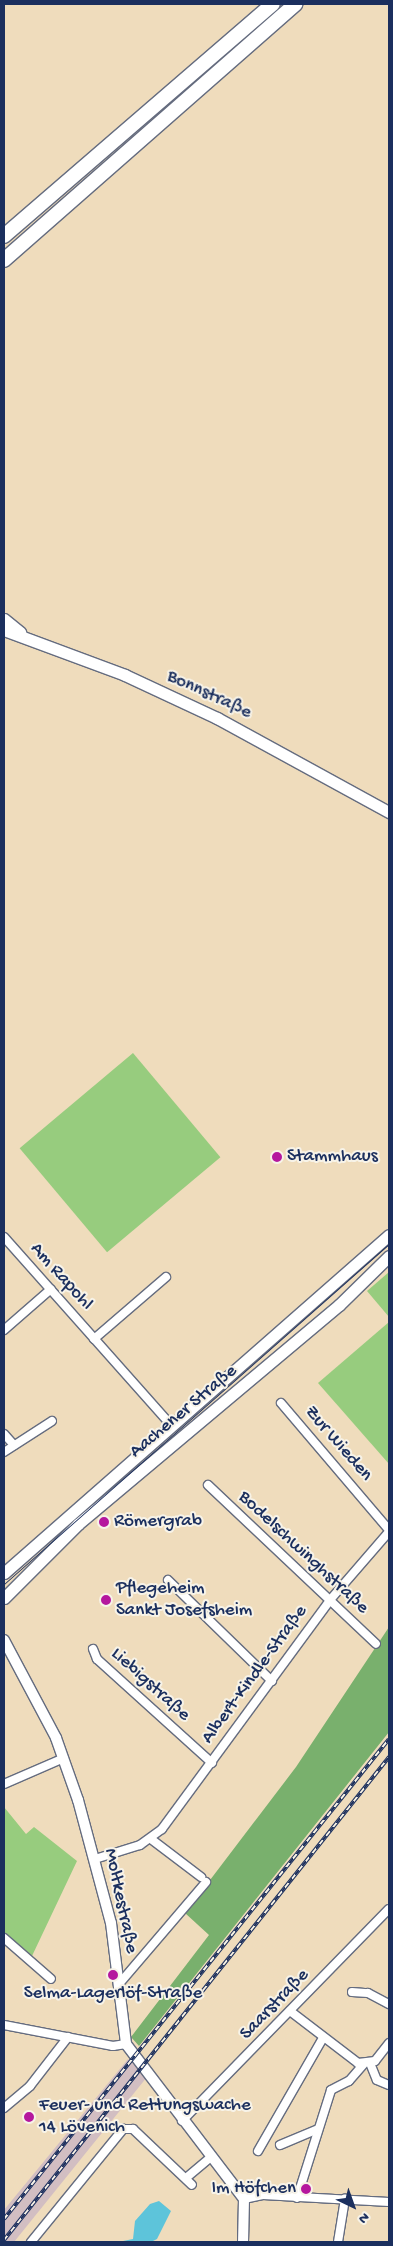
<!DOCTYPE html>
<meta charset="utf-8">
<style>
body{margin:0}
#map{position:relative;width:393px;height:2246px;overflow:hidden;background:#efdcbc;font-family:"Gochi Hand",sans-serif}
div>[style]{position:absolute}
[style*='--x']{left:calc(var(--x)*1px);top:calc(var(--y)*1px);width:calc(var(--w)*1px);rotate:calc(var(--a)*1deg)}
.industrial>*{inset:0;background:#d2bec2}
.green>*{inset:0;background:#97cc7e;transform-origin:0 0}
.forest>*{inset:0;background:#79b06d}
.water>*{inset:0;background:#5dc4da}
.roads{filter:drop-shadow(1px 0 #656c7f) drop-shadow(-1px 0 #656c7f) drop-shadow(0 1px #656c7f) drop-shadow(0 -1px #656c7f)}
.minor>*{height:8px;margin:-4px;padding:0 4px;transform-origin:4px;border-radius:4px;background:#fff}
.tertiary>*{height:10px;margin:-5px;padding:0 5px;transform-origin:5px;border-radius:5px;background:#fff}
.secondary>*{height:11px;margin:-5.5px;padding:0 5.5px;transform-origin:5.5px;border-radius:5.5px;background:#fff}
.motorway>*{height:14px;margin:-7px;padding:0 7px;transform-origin:7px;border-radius:7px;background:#fff}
.tram>*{height:1px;margin:-0.5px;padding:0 0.5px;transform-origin:0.5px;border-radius:0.5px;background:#1b2f5e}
.rail>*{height:4px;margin-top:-2px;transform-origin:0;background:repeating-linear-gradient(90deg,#f7f3e8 0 5.5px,#1b2f5e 0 11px);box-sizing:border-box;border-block:1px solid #1b2f5e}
.dots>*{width:14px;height:14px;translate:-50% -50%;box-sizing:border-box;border:2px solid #f7f3e8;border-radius:50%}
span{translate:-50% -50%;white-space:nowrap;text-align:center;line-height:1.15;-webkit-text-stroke:4px #f7f3e8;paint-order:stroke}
.street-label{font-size:19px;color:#1b2f5e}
.poi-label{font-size:19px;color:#1b2f5e}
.left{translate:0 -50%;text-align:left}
.right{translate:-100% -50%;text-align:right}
.frame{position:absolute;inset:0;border:5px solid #1b2f5e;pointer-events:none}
.north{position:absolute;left:328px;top:2181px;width:50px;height:50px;-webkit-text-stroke:4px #f7f3e8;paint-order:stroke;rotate:138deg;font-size:14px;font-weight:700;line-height:20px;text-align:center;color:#1b2f5e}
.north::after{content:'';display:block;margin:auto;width:18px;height:22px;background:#1b2f5e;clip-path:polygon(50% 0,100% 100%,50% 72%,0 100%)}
</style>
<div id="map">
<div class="industrial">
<i style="clip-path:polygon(128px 2059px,147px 2077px,14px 2242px,4px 2242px,4px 2210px)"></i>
</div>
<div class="green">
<i style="left:133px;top:1053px;width:136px;height:148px;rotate:50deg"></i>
<i style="clip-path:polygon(389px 1272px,389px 1317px,367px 1291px)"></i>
<i style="clip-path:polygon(389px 1322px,389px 1464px,318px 1383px)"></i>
<i style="clip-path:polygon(4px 1807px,26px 1834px,34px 1827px,77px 1861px,32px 1956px,4px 1934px)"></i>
</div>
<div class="forest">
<i style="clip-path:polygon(389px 1627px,389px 1732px,139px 2046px,131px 2037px,209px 1935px,185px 1913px,296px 1767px)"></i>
</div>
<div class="water">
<i style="clip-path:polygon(159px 2201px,171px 2211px,157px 2239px,151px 2242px,118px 2242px,133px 2239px,135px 2221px,150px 2204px)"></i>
</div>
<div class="roads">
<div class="minor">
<i style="--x:4;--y:1237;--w:253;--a:48.4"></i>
<i style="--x:4;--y:1330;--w:62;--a:-41.1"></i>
<i style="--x:94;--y:1339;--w:95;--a:-40.7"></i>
<i style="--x:281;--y:1403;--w:167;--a:49.6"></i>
<i style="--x:4;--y:1434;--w:15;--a:48"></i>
<i style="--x:4;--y:1452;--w:57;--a:-32.9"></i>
<i style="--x:208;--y:1485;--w:231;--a:43.4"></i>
<i style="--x:168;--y:1580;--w:145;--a:44.2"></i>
<i style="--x:93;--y:1649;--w:11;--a:68"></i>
<i style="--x:97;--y:1659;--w:155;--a:42.1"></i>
<i style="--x:4;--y:1784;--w:65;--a:-23.4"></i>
<i style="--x:151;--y:1839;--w:63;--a:37.2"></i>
<i style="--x:95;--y:1859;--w:47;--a:-17.3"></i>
<i style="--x:140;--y:1845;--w:27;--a:-36"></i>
<i style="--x:162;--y:1829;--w:284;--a:-53.7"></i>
<i style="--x:330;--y:1600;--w:90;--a:-49.1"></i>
<i style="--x:4;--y:1938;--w:62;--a:41.1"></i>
<i style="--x:119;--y:1984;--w:134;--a:-49.5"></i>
<i style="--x:352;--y:1992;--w:16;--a:4"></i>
<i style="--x:368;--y:1993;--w:24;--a:28"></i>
<i style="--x:290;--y:2011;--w:86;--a:37.4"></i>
<i style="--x:358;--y:2063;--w:17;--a:-7"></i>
<i style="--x:375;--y:2061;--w:23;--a:-52"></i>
<i style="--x:4;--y:2025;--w:111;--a:10.9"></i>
<i style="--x:113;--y:2046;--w:13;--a:-9"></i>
<i style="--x:370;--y:2063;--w:18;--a:68"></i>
<i style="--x:377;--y:2080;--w:13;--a:23"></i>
<i style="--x:4;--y:2108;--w:34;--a:-40"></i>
<i style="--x:30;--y:2086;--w:62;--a:-52.2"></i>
<i style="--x:182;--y:2121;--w:296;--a:-45.7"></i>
<i style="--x:280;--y:2145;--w:41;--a:-22.8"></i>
<i style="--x:258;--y:2151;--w:130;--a:-60.1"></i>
<i style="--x:186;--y:2178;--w:33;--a:-40"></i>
<i style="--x:297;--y:2198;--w:113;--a:-72.5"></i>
<i style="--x:331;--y:2090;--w:20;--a:-27"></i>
<i style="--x:349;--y:2081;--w:23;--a:-49"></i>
<i style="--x:244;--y:2199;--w:19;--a:-12"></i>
<i style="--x:263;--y:2195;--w:126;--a:3.2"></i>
<i style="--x:31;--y:2242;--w:146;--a:-50.8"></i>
<i style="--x:123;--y:2129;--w:10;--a:0"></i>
<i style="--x:133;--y:2129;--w:81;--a:43.5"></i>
<i style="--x:338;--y:2242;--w:44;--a:-80.8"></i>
</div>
<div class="tertiary">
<i style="--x:4;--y:1640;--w:111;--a:62"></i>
<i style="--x:56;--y:1738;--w:66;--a:70.5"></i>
<i style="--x:78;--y:1800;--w:127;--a:75"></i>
<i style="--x:111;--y:1923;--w:122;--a:82.9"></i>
<i style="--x:126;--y:2044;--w:195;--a:52.7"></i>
<i style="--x:244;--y:2199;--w:43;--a:91.3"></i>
</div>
<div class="secondary">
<i style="--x:4;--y:619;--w:21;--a:39"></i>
<i style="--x:4;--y:630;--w:129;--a:20.4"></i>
<i style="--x:125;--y:675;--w:102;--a:25.1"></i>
<i style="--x:217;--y:718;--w:196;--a:28.7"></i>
<i style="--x:4;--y:1573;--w:512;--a:-41.28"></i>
<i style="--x:4;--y:1598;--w:105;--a:-45"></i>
<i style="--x:78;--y:1524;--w:341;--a:-40"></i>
<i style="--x:339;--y:1305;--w:70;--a:-44.4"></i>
</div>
<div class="motorway">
<i style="--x:4;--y:236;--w:355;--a:-40.8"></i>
<i style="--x:4;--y:260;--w:388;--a:-41.3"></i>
</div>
</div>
<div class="tram">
<i style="--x:4;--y:1584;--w:514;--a:-41.45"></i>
</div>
<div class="rail">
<i style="--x:4;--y:2219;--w:615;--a:-51.27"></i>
<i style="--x:4;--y:2240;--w:618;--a:-51.44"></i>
</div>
<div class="dots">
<i style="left:277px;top:1157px;background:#b5179e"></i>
<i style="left:104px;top:1522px;background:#b5179e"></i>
<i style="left:106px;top:1600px;background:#b5179e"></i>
<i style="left:113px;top:1975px;background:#b5179e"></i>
<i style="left:29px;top:2117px;background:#b5179e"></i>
<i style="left:306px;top:2189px;background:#b5179e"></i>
</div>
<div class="street-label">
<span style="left:209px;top:695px;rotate:25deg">Bonnstraße</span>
<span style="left:61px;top:1277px;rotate:48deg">Am Rapohl</span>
<span style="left:184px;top:1412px;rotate:-40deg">Aachener Straße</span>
<span style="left:338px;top:1444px;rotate:49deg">Zur Wieden</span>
<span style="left:303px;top:1553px;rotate:43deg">Bodelschwinghstraße</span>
<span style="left:255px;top:1675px;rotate:-54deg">Albert-Kindle-Straße</span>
<span style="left:150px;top:1685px;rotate:42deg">Liebigstraße</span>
<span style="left:120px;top:1901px;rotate:78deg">Moltkestraße</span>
<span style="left:275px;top:2005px;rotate:-46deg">Saarstraße</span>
</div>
<div class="poi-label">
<span class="left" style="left:287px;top:1157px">Stammhaus</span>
<span class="left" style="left:114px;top:1522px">Römergrab</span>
<span class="left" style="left:116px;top:1600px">Pflegeheim<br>Sankt Josefsheim</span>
<span style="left:113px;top:1994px">Selma-Lagerlöf-Straße</span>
<span class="left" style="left:39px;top:2117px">Feuer- und Rettungswache<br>14 Lövenich</span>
<span class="right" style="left:296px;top:2189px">Im Höfchen</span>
</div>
<div class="frame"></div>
<div class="north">N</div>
</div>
